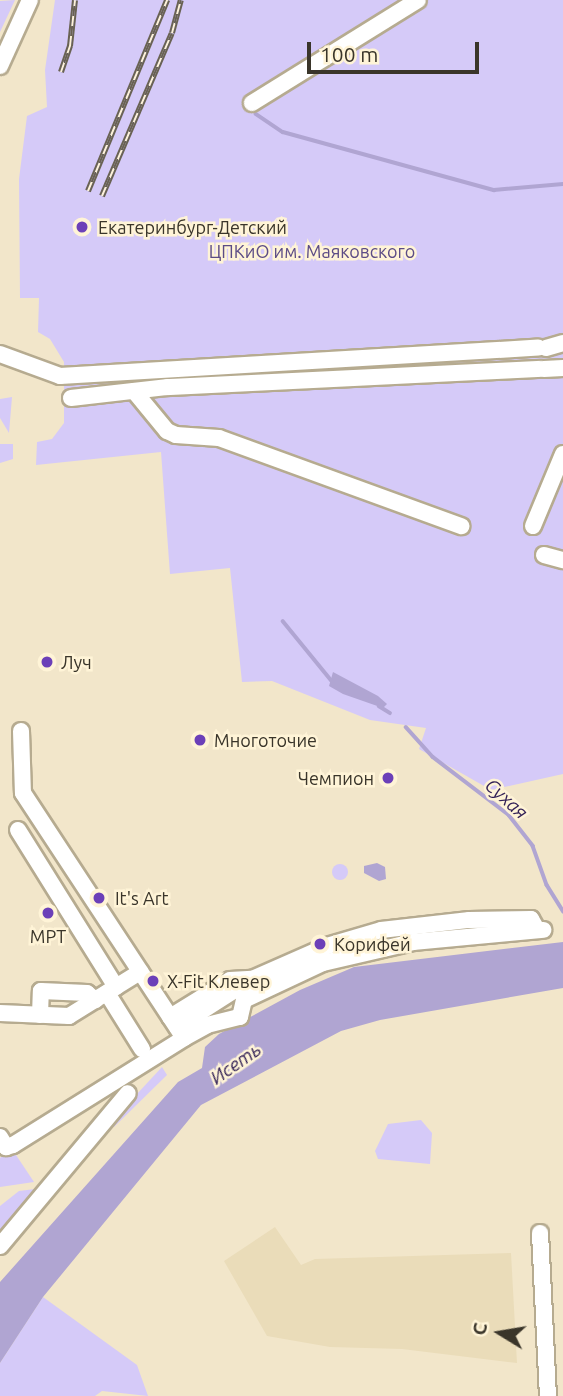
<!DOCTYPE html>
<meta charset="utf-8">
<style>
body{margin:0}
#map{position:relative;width:563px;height:1396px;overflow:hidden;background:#f2e6ca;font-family:Ubuntu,sans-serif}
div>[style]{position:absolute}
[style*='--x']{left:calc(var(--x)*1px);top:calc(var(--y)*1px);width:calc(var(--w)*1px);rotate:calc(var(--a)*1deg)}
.built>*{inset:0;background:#eadcb9}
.green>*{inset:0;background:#d5caf8}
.round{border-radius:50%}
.water>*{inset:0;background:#b0a5d2}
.stream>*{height:3.5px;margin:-1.75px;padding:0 1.75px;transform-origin:1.75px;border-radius:1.75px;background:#b0a5d2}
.roads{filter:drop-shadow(2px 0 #b6ab90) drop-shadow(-2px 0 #b6ab90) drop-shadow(0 2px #b6ab90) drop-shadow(0 -2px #b6ab90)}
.minor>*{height:16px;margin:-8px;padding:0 8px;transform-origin:8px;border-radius:8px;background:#fff}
.rail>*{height:6px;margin-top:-3px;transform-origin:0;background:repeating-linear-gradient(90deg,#fff4d7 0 10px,#696253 0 20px);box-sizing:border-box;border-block:2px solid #696253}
.dots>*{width:19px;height:19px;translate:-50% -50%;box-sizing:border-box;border:4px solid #fff4d7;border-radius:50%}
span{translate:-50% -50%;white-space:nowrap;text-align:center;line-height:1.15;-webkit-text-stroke:5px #fff4d7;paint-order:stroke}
.poi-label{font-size:18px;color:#3a352a}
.left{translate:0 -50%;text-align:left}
.right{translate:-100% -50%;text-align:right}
.park-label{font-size:18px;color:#5c4c86}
.water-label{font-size:19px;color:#311f55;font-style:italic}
.north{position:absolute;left:465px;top:1298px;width:70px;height:70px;-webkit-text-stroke:5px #fff4d7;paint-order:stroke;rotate:281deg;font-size:19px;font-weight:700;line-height:28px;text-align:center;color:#3a352a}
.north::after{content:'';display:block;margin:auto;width:24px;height:32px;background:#3a352a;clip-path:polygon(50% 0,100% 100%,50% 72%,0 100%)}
.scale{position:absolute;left:307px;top:42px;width:172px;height:32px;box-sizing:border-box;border:4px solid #3a352a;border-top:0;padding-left:9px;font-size:21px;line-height:24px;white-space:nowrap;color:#3a352a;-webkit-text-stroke:5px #fff4d7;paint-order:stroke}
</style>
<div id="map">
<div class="built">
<i style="clip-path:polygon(275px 1227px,301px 1265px,315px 1259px,511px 1253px,517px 1363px,402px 1349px,330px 1347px,267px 1336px,224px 1261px)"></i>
</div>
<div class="green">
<i style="clip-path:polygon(15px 0,0 32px,0 1px)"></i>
<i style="clip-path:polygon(55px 0,563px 0,563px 774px,491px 790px,419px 749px,426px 728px,370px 720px,272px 681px,242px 682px,230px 568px,170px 574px,161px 452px,36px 465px,37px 442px,52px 439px,64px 423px,64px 362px,50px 339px,38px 332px,39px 298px,20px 298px,19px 179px,27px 116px,47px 107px,45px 70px)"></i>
<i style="clip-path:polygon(12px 397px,9px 433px,0 418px,0 399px)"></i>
<i style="clip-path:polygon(0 444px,13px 444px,13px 459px,0 463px)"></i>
<i class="round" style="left:332px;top:864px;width:16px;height:16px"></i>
<i style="clip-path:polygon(162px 1067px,167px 1075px,114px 1127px,110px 1123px)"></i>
<i style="clip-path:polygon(421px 1120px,432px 1133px,430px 1164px,378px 1159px,375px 1151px,388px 1124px)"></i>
<i style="clip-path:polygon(12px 1149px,34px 1182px,0 1187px,0 1158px)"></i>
<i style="clip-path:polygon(35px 1189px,37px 1194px,0 1238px,0 1206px,19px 1191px)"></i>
<i style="clip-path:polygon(43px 1297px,137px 1365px,148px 1396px,102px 1391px,95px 1396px,0 1396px,0 1363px)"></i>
</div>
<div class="water">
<i style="clip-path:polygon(333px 672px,378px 696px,387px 704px,383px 708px,343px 694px,329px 686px)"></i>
<i style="clip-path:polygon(377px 863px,385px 867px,386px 879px,379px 881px,364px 873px,364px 866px)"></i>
<i style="clip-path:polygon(563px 942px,563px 988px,380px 1020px,341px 1031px,201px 1105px,43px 1297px,0 1363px,0 1282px,178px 1082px,202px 1068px,205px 1047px,219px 1034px,300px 990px,354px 967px)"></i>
</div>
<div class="stream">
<i style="--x:256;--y:114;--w:32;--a:34"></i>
<i style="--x:283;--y:132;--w:219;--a:15.4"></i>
<i style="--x:494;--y:190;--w:69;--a:-5"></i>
<i style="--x:283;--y:621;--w:77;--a:50.8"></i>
<i style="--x:379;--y:706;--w:13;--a:32"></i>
<i style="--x:406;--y:727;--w:40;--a:48"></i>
<i style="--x:433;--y:757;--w:96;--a:37.3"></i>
<i style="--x:509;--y:815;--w:39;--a:52"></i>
<i style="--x:533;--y:846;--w:41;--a:70.3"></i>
<i style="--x:547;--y:885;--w:31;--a:58"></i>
</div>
<div class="roads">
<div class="minor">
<i style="--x:0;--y:66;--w:72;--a:-65.6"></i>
<i style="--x:252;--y:103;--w:195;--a:-31.8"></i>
<i style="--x:546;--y:348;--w:18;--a:-16"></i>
<i style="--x:0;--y:354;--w:64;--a:20.1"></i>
<i style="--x:60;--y:376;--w:479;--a:-3.4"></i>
<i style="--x:544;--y:369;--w:19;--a:-3"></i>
<i style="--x:134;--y:391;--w:52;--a:50.5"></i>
<i style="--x:167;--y:431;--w:10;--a:24"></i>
<i style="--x:176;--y:435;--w:43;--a:4"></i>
<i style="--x:219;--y:438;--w:258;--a:20"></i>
<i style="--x:71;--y:398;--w:98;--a:-6.5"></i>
<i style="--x:168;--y:387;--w:372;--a:-2.8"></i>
<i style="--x:533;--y:526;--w:78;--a:-67.4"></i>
<i style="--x:544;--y:555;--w:20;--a:15"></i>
<i style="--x:21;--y:731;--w:62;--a:88.2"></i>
<i style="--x:23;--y:793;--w:293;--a:56.7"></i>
<i style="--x:18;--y:830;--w:185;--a:58"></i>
<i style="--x:107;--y:993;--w:66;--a:58"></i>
<i style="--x:0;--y:1013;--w:69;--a:2.5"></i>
<i style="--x:69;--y:1016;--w:84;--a:-31.8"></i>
<i style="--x:40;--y:1015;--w:24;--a:-88"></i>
<i style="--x:41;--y:991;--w:46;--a:2.5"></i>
<i style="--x:87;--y:993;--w:11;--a:41"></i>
<i style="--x:170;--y:1017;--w:70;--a:-31.7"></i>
<i style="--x:230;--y:980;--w:22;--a:-3"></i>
<i style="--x:252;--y:979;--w:82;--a:-23.7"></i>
<i style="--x:327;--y:946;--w:56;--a:-16.5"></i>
<i style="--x:381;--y:930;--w:89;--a:-6.5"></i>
<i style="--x:469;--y:920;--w:62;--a:-0.9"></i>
<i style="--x:531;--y:919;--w:8;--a:60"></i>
<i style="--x:177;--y:1027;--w:89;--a:-32.6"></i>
<i style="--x:0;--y:1137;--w:12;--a:59"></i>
<i style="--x:6;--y:1147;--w:7;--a:-16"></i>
<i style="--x:13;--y:1145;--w:202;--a:-32"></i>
<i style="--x:184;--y:1038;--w:26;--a:-29"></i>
<i style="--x:207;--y:1025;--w:34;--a:-14"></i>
<i style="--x:240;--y:1017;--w:17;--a:-77"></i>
<i style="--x:244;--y:1000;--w:87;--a:-25.1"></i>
<i style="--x:323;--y:963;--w:92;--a:-13.1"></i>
<i style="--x:413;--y:942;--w:131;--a:-5.3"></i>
<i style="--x:540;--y:1233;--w:163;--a:87.2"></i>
<i style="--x:0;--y:1246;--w:199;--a:-50.1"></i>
</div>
</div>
<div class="rail">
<i style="--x:61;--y:72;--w:28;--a:-71"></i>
<i style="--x:70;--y:46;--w:46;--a:-83.8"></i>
<i style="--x:88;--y:191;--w:207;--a:-67.5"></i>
<i style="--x:102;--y:196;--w:177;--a:-66.8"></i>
<i style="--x:172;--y:33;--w:34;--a:-75"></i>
</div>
<div class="dots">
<i style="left:82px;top:227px;background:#6c40b8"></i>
<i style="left:47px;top:662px;background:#6c40b8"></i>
<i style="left:200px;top:740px;background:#6c40b8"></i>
<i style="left:388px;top:778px;background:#6c40b8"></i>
<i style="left:99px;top:898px;background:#6c40b8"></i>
<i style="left:48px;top:913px;background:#6c40b8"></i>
<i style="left:320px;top:944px;background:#6c40b8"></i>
<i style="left:153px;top:981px;background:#6c40b8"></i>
</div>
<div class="poi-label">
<span class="left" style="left:98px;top:227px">Екатеринбург-Детский</span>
<span class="left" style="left:61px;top:662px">Луч</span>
<span class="left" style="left:214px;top:740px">Многоточие</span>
<span class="right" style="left:374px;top:778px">Чемпион</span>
<span class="left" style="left:115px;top:898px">It's Art</span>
<span style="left:48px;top:936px">МРТ</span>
<span class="left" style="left:334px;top:944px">Корифей</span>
<span class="left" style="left:167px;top:981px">X-Fit Клевер</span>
</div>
<div class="park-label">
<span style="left:312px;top:251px">ЦПКиО им. Маяковского</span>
</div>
<div class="water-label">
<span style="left:506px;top:799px;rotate:42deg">Сухая</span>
<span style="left:236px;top:1064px;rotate:-35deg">Исеть</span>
</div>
<div class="north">С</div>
<div class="scale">100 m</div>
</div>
